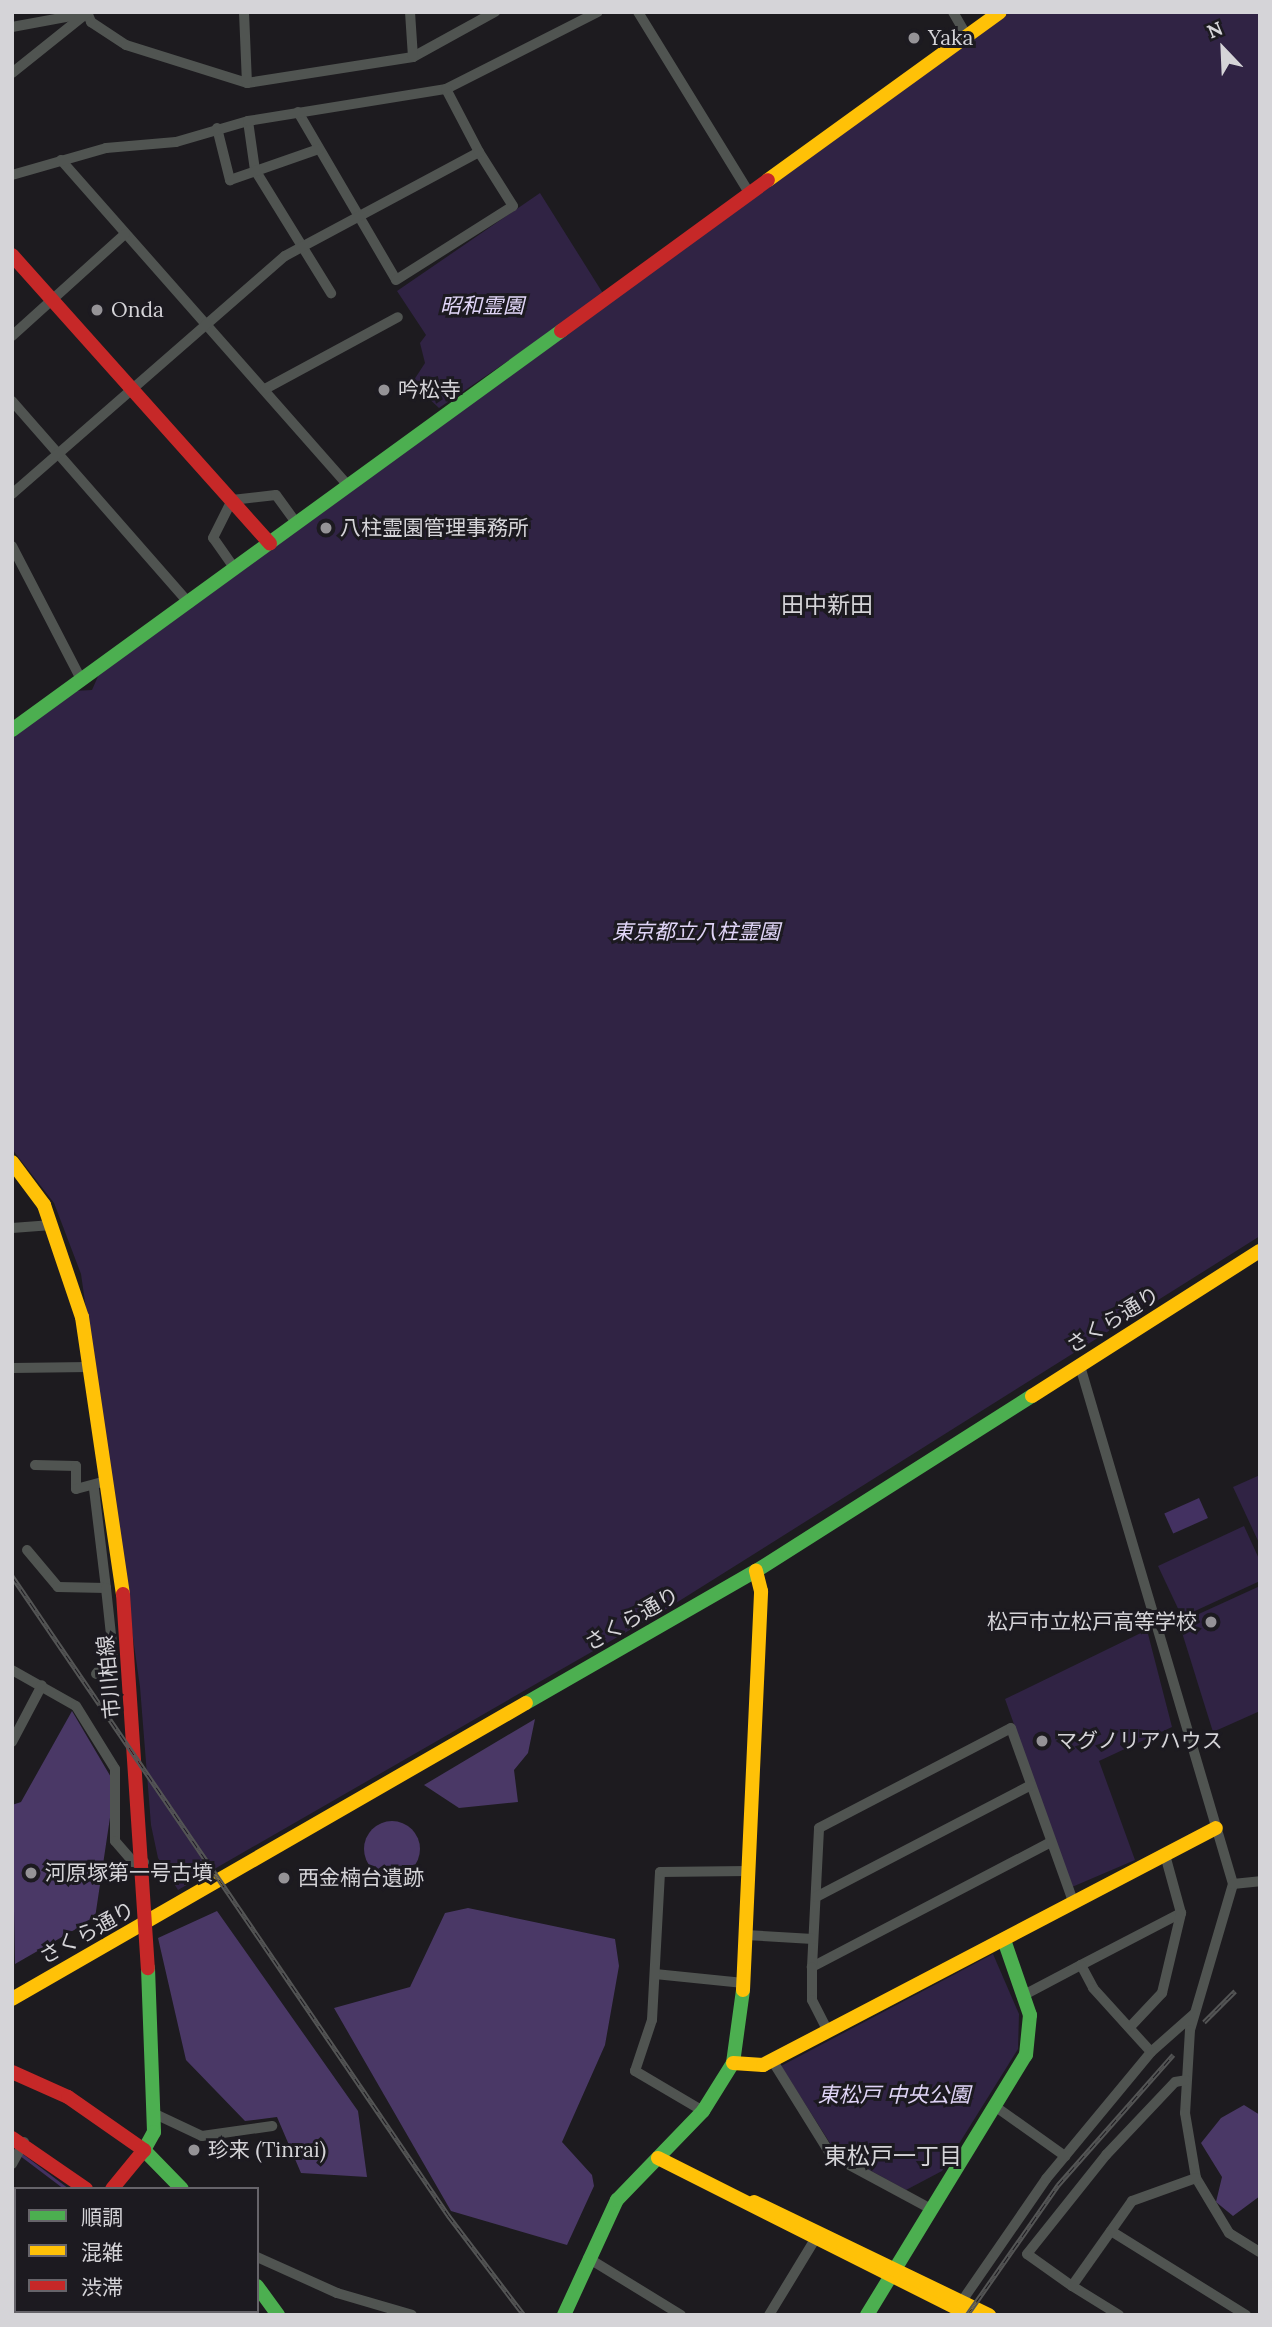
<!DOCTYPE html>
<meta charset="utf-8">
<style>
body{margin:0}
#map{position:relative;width:1272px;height:2327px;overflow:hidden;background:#1d1b1f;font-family:Lora,"Noto Sans JP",serif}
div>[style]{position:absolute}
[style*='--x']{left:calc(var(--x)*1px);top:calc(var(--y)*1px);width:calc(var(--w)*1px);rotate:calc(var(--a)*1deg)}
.green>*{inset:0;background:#302344}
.forest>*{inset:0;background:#4a3866}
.round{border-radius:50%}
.water>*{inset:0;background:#433161;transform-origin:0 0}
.stream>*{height:2.5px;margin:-1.25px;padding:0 1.25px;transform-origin:1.25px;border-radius:1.25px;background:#433161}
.street>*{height:10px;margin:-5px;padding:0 5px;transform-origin:5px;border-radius:5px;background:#505451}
.fast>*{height:14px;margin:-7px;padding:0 7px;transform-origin:7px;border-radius:7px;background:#4caf50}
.slow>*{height:14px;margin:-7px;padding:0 7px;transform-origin:7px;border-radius:7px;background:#ffc107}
.jam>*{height:14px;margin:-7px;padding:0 7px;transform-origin:7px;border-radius:7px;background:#c62828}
.rail>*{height:5px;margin-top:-2.5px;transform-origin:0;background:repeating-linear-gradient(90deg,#1c1a20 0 8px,#545555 0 16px);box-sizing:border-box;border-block:2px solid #545555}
.dots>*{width:19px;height:19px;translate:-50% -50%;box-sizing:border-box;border:4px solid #1c1a20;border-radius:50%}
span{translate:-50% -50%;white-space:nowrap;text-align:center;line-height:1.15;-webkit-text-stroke:6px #1c1a20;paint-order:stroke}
.poi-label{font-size:21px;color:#d5d4d8}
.left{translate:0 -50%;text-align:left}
.right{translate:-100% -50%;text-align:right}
.park-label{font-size:21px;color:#e0d5f7;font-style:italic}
.street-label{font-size:21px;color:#d5d4d8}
.neighbourhood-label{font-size:23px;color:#d5d4d8}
.frame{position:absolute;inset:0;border:14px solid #d5d4d8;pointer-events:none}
.legend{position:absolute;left:14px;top:2187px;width:245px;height:126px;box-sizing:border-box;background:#1c1a20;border:2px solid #66646a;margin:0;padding:9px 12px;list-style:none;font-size:21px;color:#d5d4d8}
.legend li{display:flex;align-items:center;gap:14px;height:35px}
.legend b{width:35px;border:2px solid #66646a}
.north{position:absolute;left:1188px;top:14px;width:70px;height:70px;-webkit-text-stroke:5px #1c1a20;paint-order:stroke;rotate:337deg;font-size:19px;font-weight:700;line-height:28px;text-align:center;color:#d5d4d8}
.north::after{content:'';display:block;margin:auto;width:24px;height:32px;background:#d5d4d8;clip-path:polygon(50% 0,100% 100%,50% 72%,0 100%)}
</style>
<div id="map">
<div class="green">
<i style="clip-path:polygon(1010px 12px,1260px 12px,1260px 1236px,668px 1608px,178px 1890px,158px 1858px,151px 1825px,140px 1687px,81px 1274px,54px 1203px,12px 1149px,12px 738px,74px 691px,92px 690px,99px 674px)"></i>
<i style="clip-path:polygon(540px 193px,604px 295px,439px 408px,412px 383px,425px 363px,420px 343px,426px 335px,397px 291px)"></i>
<i style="clip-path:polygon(1260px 1475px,1260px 1545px,1233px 1487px)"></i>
<i style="clip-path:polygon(1244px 1526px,1260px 1561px,1260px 1581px,1182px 1617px,1158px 1566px)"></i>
<i style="clip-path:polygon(1260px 1586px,1260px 1711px,1213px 1732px,1179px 1623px)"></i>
<i style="clip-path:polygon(1147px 1630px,1172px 1727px,1099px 1761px,1135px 1860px,1072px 1887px,1005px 1699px)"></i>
<i style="clip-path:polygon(993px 1954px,1019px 2014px,1018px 2049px,942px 2171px,906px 2190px,835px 2151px,781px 2066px)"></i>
</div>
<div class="forest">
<i style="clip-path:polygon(72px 1711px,115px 1784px,95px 1918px,15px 1964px,12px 1805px,21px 1802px)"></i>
<i style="clip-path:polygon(535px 1719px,528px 1753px,514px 1770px,518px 1802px,459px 1808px,424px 1785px)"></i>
<i class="round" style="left:364px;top:1821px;width:56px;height:56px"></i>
<i style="clip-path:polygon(468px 1908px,615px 1939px,619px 1966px,605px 2045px,562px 2142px,592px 2175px,594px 2186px,567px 2245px,451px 2211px,334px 2008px,410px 1987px,445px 1913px)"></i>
<i style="clip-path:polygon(217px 1911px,358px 2111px,367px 2177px,301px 2173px,277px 2117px,245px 2121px,186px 2060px,158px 1938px)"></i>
<i style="clip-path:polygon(1244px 2105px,1260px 2115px,1260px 2196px,1233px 2216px,1216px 2202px,1222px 2177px,1201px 2143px,1221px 2118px)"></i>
</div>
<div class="water">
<i style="left:1199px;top:1498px;width:22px;height:38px;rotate:66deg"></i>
</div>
<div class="stream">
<i style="--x:22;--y:2155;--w:56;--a:37.1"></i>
</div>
<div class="street">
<i style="--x:87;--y:12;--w:11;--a:68"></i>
<i style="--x:91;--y:22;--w:42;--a:33.3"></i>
<i style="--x:126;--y:45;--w:127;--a:17.4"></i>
<i style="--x:247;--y:83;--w:168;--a:-8.9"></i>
<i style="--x:413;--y:57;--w:94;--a:-28.8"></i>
<i style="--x:244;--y:12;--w:71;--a:87.6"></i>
<i style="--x:410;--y:12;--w:45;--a:86.2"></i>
<i style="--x:638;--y:12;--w:214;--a:58.4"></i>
<i style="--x:953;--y:12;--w:28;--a:60"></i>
<i style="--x:12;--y:27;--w:71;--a:-10.5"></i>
<i style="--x:12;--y:73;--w:96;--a:-38.7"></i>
<i style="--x:298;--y:112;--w:194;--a:59.7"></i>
<i style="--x:396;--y:280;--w:138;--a:-32.3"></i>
<i style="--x:513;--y:206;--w:64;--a:-122.2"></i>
<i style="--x:248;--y:121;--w:49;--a:81.9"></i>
<i style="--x:255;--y:170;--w:145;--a:58.3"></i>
<i style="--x:217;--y:128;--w:54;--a:76"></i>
<i style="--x:230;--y:180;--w:94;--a:-19.2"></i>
<i style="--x:61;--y:160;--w:434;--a:48.6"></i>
<i style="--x:12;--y:175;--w:98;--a:-16"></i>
<i style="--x:106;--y:148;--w:70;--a:-4.9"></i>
<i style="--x:176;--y:142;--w:75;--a:-16.3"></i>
<i style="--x:248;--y:121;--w:201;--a:-9.2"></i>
<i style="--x:446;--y:89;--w:170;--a:-26.9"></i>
<i style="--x:12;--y:336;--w:152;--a:-42.1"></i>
<i style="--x:265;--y:389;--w:151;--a:-28.4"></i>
<i style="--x:12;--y:401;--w:269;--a:48.8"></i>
<i style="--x:12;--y:494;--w:362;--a:-41.1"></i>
<i style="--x:285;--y:256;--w:220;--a:-28.2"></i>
<i style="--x:479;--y:152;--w:71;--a:-117.6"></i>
<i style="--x:12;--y:546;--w:152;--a:62.6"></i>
<i style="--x:235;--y:569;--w:38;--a:-125"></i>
<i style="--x:213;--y:538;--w:42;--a:-63.4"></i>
<i style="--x:232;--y:500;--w:44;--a:-6.5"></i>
<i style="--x:276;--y:495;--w:36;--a:54"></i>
<i style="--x:12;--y:1228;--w:40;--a:-4.3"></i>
<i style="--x:1080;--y:1366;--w:540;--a:73.54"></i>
<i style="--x:1233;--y:1884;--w:152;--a:106.4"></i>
<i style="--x:1190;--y:2030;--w:83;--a:93.4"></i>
<i style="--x:1185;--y:2113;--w:66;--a:80.4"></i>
<i style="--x:1196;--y:2178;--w:64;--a:59"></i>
<i style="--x:1229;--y:2233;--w:36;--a:32"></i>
<i style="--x:12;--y:1368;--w:77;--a:-0.7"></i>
<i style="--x:35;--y:1465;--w:41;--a:1.4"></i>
<i style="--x:76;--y:1466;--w:23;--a:90"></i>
<i style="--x:76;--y:1489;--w:30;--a:-15"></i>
<i style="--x:94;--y:1489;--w:100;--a:83.1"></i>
<i style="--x:27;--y:1550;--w:48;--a:50"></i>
<i style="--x:58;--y:1587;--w:48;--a:1.2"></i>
<i style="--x:106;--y:1588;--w:65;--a:83.9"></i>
<i style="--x:113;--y:1653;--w:27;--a:129"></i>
<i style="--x:12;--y:1670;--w:73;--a:29.4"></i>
<i style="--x:76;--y:1706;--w:74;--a:58.2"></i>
<i style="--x:115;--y:1769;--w:72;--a:90"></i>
<i style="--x:115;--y:1841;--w:28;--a:49"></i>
<i style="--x:133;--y:1862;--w:11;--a:0"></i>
<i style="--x:12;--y:1742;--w:64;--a:-62.2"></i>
<i style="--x:1051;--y:1842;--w:270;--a:152.4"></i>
<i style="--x:812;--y:1967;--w:139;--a:-87.1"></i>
<i style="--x:819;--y:1828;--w:216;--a:-27.5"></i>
<i style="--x:1011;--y:1728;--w:187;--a:70.3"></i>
<i style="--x:1233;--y:1884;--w:27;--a:-6"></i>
<i style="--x:816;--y:1897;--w:242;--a:-27.5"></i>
<i style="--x:746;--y:1935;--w:67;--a:3.4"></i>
<i style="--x:1081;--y:1965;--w:113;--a:-27.5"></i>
<i style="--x:1181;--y:1913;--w:60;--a:-105.4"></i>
<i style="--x:812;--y:1967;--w:33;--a:90"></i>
<i style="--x:812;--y:2000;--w:36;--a:63"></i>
<i style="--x:655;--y:1974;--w:89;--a:5.8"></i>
<i style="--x:1024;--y:1995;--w:64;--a:-27.8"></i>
<i style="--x:1081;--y:1965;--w:26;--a:62"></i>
<i style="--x:1093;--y:1988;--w:86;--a:47.8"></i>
<i style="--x:1151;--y:2052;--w:57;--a:-41.5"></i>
<i style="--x:1130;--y:2027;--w:47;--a:-46.7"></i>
<i style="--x:1162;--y:1993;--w:82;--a:-76.6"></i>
<i style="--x:772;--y:2060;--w:112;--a:58.2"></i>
<i style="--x:831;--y:2155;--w:114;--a:28.4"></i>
<i style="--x:996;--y:2107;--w:85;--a:35.4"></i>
<i style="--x:703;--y:2111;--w:79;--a:-149.5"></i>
<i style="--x:635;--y:2071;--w:54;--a:-71.6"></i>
<i style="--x:652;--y:2020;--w:148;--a:-86.9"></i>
<i style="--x:660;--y:1872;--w:88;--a:-0.7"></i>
<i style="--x:153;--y:2113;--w:54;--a:25.1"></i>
<i style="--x:202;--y:2136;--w:71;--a:-8.1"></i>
<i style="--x:12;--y:2164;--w:25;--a:-61"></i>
<i style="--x:1111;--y:2231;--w:159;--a:31.9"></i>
<i style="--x:12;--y:2237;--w:4;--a:0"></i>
<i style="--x:257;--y:2257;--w:88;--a:24.2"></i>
<i style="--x:337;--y:2293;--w:78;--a:16.3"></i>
<i style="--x:588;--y:2258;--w:109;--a:31.5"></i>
<i style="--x:1072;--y:2286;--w:55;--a:-144.6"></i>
<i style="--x:1027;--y:2254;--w:127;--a:-51.4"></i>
<i style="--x:1106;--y:2155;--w:100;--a:-46.6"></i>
<i style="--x:1175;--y:2082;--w:11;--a:-10"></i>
<i style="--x:964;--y:2298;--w:145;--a:-55.4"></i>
<i style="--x:1046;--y:2179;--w:165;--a:-50.4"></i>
<i style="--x:218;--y:2311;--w:6;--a:45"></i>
<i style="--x:81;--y:2315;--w:4;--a:-90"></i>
<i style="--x:769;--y:2315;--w:87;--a:-58.7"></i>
<i style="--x:1119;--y:2315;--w:55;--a:-148.3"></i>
<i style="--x:1072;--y:2286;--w:104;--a:-54.8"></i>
<i style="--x:1132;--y:2201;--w:68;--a:-19.8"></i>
</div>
<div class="fast">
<i style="--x:12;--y:730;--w:679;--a:-36.01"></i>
<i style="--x:526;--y:1703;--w:265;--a:-29.9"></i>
<i style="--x:756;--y:1571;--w:327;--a:-32.4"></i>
<i style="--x:148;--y:1968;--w:164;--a:87.9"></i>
<i style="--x:154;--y:2132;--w:21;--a:119"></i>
<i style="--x:144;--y:2150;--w:54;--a:45.7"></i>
<i style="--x:257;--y:2286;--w:36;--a:54"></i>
<i style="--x:564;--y:2315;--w:127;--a:-65.3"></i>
<i style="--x:617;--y:2200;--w:124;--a:-46"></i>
<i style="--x:703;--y:2111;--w:57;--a:-58"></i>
<i style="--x:733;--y:2063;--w:74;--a:-82.2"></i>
<i style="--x:867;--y:2315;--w:305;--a:-58.6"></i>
<i style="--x:1026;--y:2055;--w:40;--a:-84.3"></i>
<i style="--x:1030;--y:2015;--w:79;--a:-109.1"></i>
</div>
<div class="slow">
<i style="--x:768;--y:180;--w:286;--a:-35.9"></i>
<i style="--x:12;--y:1162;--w:54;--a:53.3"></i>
<i style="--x:44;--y:1205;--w:118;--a:71.3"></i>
<i style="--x:82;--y:1317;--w:280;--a:81.6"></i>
<i style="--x:1032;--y:1396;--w:270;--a:-32.5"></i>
<i style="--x:743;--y:1990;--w:399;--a:-87.4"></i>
<i style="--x:761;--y:1591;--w:21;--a:-104"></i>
<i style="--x:12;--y:1999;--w:593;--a:-29.94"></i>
<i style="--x:733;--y:2063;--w:30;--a:4"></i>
<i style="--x:763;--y:2065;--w:511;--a:-27.62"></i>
<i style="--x:658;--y:2158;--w:349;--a:26.7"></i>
<i style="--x:754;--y:2202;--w:261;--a:25.7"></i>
</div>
<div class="jam">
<i style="--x:12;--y:255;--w:387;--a:48.2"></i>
<i style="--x:561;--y:331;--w:256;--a:-36.1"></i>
<i style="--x:123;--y:1594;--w:375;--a:86.2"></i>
<i style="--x:12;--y:2072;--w:61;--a:24.1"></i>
<i style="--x:68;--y:2097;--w:93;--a:34.9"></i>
<i style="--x:144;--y:2150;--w:50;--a:129.4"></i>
<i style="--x:12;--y:2138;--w:90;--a:34.6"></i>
</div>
<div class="rail">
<i style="--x:12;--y:1576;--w:774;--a:55.69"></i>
<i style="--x:448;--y:2215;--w:126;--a:52.8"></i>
<i style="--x:1204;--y:2022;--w:44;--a:-45"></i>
<i style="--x:967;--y:2315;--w:159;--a:-55"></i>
<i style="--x:1058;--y:2185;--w:174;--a:-48.5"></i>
</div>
<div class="dots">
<i style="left:914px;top:38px;background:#959397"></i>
<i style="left:97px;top:310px;background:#959397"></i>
<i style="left:384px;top:390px;background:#959397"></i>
<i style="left:326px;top:528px;background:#959397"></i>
<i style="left:1211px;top:1622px;background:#959397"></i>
<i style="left:1042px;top:1741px;background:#959397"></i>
<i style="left:31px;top:1873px;background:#959397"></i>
<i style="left:284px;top:1878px;background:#959397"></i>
<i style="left:194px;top:2150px;background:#959397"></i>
</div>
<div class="poi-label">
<span class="left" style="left:928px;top:38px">Yaka</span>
<span class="left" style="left:111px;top:310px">Onda</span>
<span class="left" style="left:398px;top:390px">吟松寺</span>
<span class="left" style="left:340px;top:528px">八柱霊園管理事務所</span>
<span class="right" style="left:1197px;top:1622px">松戸市立松戸高等学校</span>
<span class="left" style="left:1056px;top:1741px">マグノリアハウス</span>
<span class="left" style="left:45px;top:1873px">河原塚第一号古墳</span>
<span class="left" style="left:298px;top:1878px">西金楠台遺跡</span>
<span class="left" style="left:208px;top:2150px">珍来 (Tinrai)</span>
</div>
<div class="park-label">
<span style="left:482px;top:306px">昭和霊園</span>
<span style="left:696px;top:932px">東京都立八柱霊園</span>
<span style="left:894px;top:2095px">東松戸 中央公園</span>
</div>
<div class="street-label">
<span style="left:1113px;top:1320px;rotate:-32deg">さくら通り</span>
<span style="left:632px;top:1619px;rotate:-30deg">さくら通り</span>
<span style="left:109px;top:1677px;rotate:-95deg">市川柏線</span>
<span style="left:87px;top:1933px;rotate:-29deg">さくら通り</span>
</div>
<div class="neighbourhood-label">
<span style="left:827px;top:605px">田中新田</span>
<span style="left:893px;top:2156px">東松戸一丁目</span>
</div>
<div class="frame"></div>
<ul class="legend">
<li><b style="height:9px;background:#4caf50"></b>順調</li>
<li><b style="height:9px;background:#ffc107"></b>混雑</li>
<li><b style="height:9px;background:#c62828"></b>渋滞</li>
</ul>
<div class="north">N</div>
</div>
